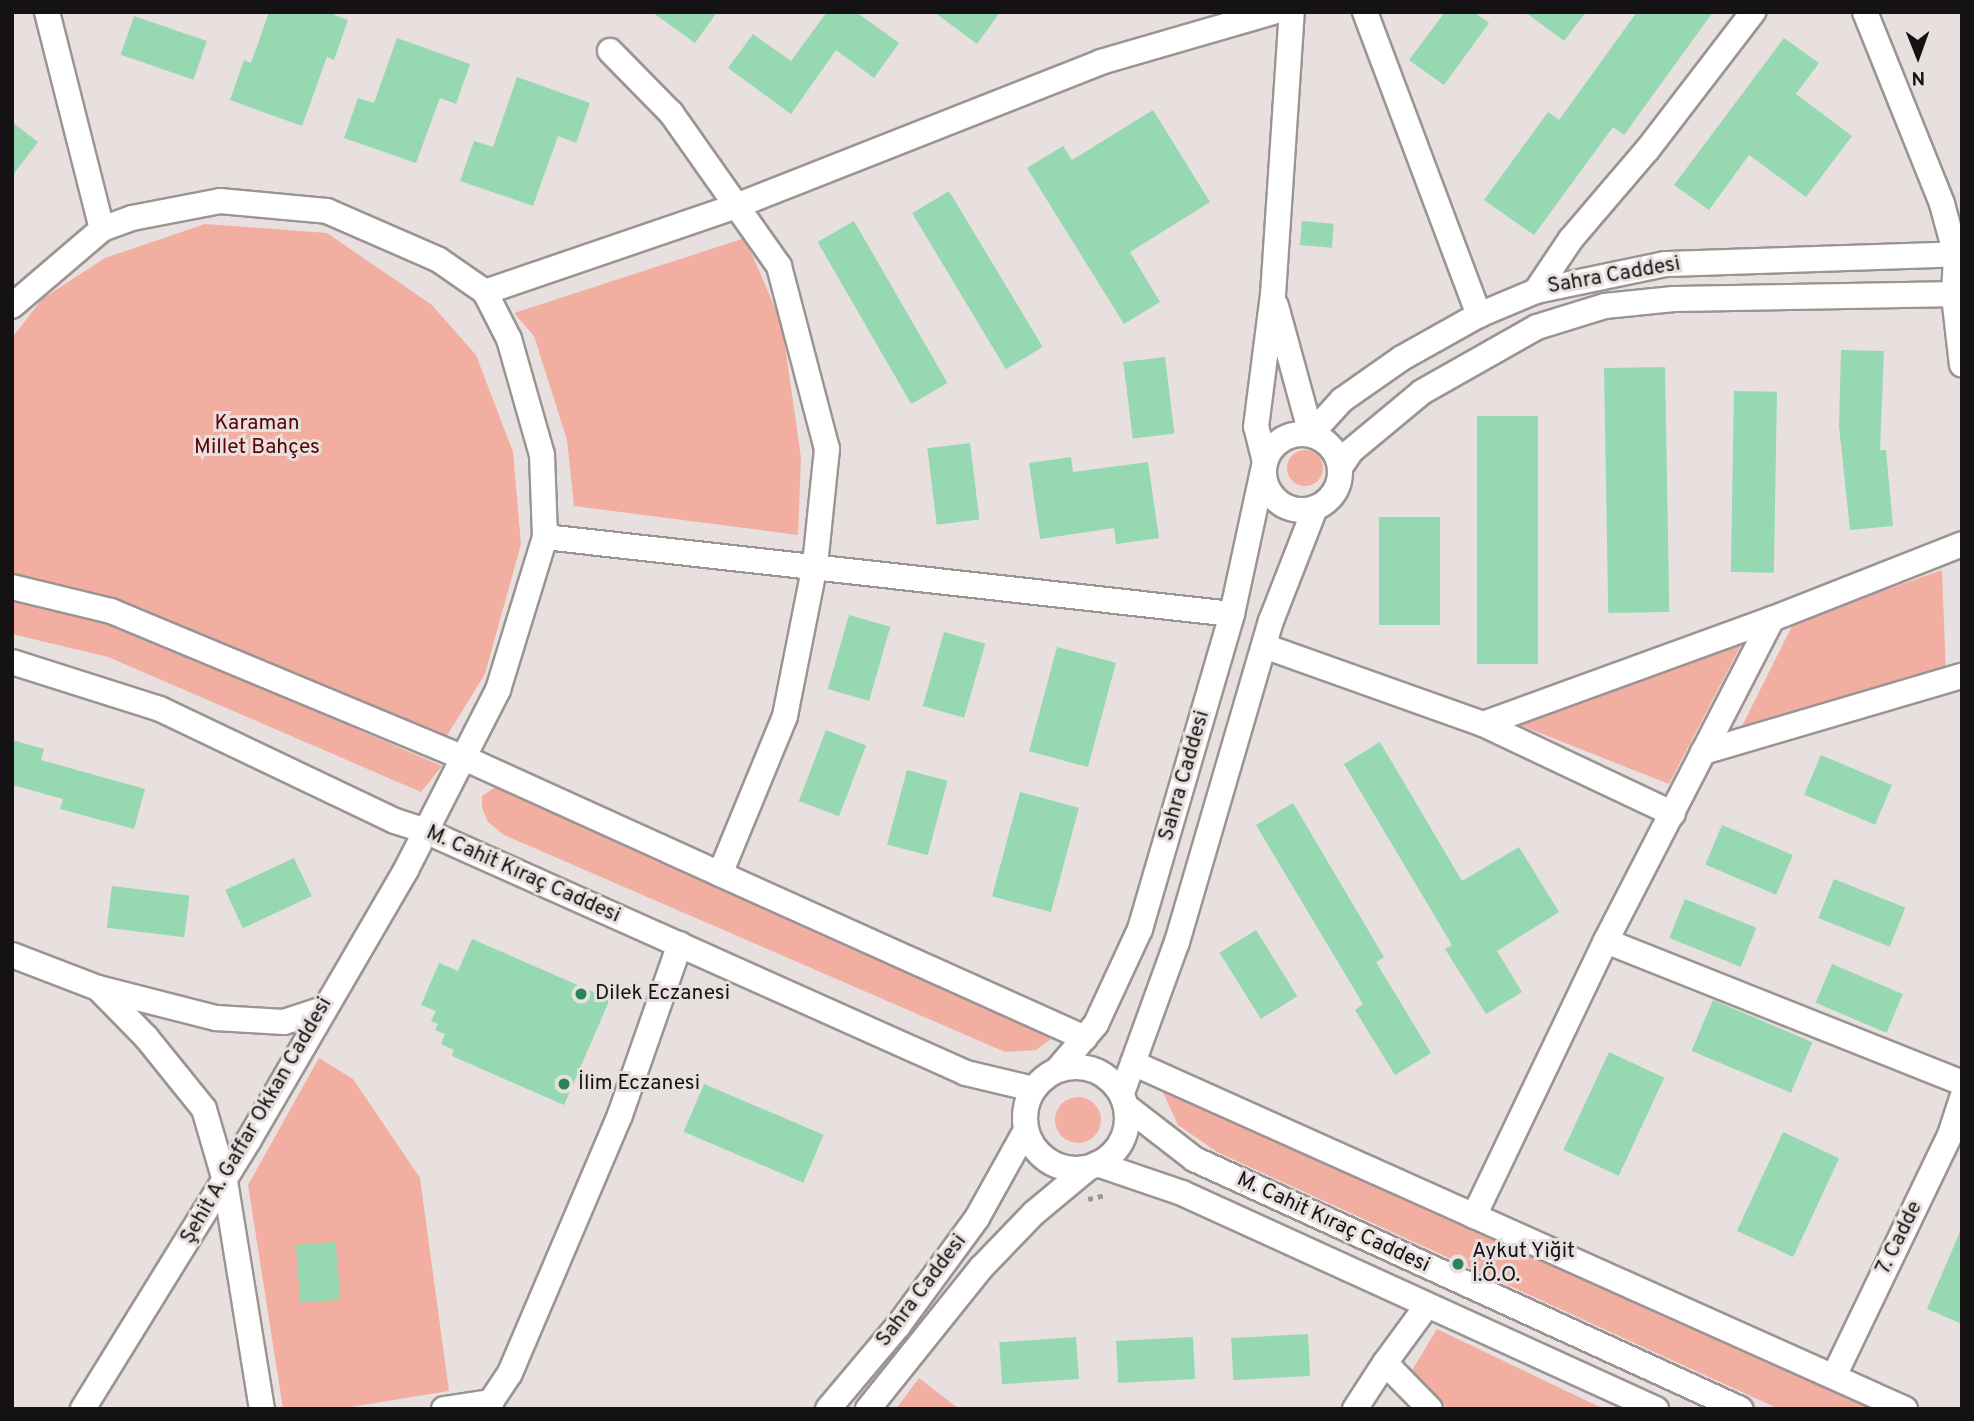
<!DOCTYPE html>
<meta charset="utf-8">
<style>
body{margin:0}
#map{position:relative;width:1974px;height:1421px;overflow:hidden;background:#e7e0df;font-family:Overpass,sans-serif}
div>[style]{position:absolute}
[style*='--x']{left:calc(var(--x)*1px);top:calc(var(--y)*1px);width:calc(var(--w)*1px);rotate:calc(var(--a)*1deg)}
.green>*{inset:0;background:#f3aea2}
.round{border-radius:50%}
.building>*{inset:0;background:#96d8b1;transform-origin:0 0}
.path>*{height:4.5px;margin-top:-2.25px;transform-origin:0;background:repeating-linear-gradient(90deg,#9c9696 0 5px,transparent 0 10px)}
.roads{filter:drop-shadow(2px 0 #9b9493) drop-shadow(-2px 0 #9b9493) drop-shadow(0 2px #9b9493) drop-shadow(0 -2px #9b9493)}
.minor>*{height:24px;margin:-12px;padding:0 12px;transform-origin:12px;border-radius:12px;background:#fff}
.minor>.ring{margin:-12px;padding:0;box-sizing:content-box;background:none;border:24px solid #fff;border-radius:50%}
.dots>*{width:19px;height:19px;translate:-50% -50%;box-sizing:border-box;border:4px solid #e7e0df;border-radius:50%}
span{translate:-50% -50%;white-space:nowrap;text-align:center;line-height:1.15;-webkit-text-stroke:6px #e7e0df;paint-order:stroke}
.street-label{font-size:21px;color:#141212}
.park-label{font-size:21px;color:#580301}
.poi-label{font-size:21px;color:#141212}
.left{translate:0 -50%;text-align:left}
.frame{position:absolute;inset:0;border:14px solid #141212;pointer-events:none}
.north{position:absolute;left:1883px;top:21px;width:70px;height:70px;-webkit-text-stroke:5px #e7e0df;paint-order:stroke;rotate:179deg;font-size:19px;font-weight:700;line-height:28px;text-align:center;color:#141212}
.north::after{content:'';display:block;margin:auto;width:24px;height:32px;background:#141212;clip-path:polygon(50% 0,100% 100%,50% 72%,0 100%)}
</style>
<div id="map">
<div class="green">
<i style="clip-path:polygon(205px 224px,327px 233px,432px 305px,476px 355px,513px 452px,521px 544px,485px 674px,445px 739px,108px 599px,12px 573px,12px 338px,42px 299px,105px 258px)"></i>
<i style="clip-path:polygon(745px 238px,782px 324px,801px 458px,798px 535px,574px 506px,567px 440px,534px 336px,514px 313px)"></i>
<i class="round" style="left:1287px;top:450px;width:36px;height:36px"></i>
<i style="clip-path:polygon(1942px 570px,1946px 676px,1741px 728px,1794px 622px)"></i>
<i style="clip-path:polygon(12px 599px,112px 623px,442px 766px,421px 792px,108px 657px,12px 634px)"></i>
<i style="clip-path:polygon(1741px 645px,1669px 784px,1517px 724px)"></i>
<i style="clip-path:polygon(497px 786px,1044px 1031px,1051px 1039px,1036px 1050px,1005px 1052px,504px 835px,488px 822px,482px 808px,482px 796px)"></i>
<i style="clip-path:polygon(319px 1058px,353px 1079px,420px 1178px,449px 1391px,338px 1409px,283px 1409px,248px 1185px)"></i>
<i style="clip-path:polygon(1158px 1082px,1884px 1409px,1779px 1409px,1217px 1152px,1178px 1125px)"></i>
<i class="round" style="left:1055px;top:1097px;width:46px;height:46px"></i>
<i style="clip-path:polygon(1437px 1329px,1604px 1409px,1448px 1409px,1411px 1372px)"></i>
<i style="clip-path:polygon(919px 1378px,959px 1409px,896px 1409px)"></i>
</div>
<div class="building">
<i style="clip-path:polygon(269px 12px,327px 12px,348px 20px,334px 60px,327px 57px,302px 126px,230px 100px,244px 60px,251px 63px)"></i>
<i style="clip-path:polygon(652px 12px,717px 12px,695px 43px)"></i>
<i style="clip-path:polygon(827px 12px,856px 12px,899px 43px,874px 78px,836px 50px,791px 114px,728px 68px,753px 34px,791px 61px)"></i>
<i style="clip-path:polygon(934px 12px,1000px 12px,977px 44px)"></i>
<i style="clip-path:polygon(1445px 12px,1474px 12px,1489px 23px,1444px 85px,1409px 60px)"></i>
<i style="clip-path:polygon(1525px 12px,1586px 12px,1564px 41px)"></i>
<i style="clip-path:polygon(1637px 12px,1713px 12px,1624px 135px,1613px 127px,1534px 235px,1484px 200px,1548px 112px,1559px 120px)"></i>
<i style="left:134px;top:16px;width:77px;height:41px;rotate:19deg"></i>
<i style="clip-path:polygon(397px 38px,470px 64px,456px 104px,440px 98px,416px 163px,344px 138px,358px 98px,374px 103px)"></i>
<i style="clip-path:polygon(1784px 38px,1819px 63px,1796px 94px,1852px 136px,1806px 197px,1749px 155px,1709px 210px,1674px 185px)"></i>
<i style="clip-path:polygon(517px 77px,590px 103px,576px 143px,558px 136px,533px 206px,460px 181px,474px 141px,493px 147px)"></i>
<i style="clip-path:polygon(1153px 110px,1210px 202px,1130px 252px,1160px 302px,1124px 324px,1027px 168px,1063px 146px,1072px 160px)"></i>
<i style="clip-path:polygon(12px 122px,38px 142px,12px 176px)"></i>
<i style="left:949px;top:191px;width:182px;height:43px;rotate:59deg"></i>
<i style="left:854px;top:221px;width:187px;height:42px;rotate:60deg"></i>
<i style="left:1302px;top:221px;width:32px;height:24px;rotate:5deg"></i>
<i style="clip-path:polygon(1841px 350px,1884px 351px,1880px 450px,1886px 450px,1893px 526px,1850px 530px,1839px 426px)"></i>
<i style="left:1165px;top:357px;width:77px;height:42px;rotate:83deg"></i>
<i style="left:1665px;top:367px;width:245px;height:61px;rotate:89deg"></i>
<i style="left:1734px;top:391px;width:43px;height:181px;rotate:1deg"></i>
<i style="left:1477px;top:416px;width:61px;height:248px"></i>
<i style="left:970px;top:443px;width:77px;height:43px;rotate:83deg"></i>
<i style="clip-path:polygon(1071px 457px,1073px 472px,1148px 462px,1159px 538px,1116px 544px,1114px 528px,1040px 539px,1029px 463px)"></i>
<i style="left:1379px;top:517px;width:61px;height:108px"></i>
<i style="left:849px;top:615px;width:43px;height:77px;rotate:16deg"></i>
<i style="left:944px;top:632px;width:43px;height:77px;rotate:16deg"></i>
<i style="left:1057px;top:647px;width:61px;height:108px;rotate:15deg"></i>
<i style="left:826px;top:730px;width:43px;height:76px;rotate:21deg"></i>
<i style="clip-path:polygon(12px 740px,44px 749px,41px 760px,145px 789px,134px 829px,60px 809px,63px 799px,12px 785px)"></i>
<i style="clip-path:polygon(1380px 742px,1462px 881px,1519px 847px,1559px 912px,1497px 951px,1522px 992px,1486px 1014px,1445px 949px,1452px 945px,1344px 764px)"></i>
<i style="left:1821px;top:755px;width:77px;height:43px;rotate:23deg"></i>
<i style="left:907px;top:770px;width:42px;height:77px;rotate:15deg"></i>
<i style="left:1020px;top:792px;width:61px;height:108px;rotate:15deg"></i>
<i style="clip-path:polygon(1293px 803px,1384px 957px,1376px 962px,1431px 1053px,1395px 1075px,1355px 1010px,1363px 1004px,1256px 825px)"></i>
<i style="left:1722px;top:825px;width:77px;height:43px;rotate:23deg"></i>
<i style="left:294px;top:858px;width:42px;height:76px;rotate:65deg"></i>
<i style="left:1834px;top:879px;width:77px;height:42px;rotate:22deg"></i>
<i style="left:112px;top:886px;width:78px;height:42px;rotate:7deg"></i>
<i style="left:1685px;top:899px;width:77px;height:42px;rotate:22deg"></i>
<i style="left:1256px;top:930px;width:78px;height:43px;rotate:58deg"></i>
<i style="clip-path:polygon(472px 939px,610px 999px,564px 1105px,452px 1056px,454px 1050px,441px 1044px,445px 1034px,435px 1030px,438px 1024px,431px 1021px,436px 1011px,421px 1005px,439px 963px,458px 971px)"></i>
<i style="left:1832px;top:964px;width:77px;height:42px;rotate:23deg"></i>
<i style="left:1713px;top:1000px;width:108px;height:55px;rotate:23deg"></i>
<i style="left:1609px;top:1052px;width:61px;height:108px;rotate:25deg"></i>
<i style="left:704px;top:1084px;width:130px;height:52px;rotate:23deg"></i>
<i style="left:1783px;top:1132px;width:62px;height:109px;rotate:25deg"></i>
<i style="clip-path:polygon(1962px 1227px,1962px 1324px,1927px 1309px)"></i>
<i style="left:336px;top:1242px;width:58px;height:40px;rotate:86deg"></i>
<i style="left:1308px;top:1334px;width:42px;height:77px;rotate:87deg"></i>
<i style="left:1076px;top:1337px;width:42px;height:77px;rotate:86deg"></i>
<i style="left:1193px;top:1337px;width:42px;height:77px;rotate:87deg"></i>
</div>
<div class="path">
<i style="--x:1088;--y:1199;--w:17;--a:-13"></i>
</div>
<div class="roads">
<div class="minor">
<i style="--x:47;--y:12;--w:224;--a:75.8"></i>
<i style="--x:1365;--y:12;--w:324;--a:69.4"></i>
<i style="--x:1865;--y:12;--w:207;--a:68.1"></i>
<i style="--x:1942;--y:204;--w:53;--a:74.6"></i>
<i style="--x:1956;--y:255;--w:41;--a:92.8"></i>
<i style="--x:1954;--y:296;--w:69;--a:83.4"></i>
<i style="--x:1536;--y:291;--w:63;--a:-56.1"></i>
<i style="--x:1571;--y:239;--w:118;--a:-49.5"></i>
<i style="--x:1648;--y:149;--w:173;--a:-52.5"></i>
<i style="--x:485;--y:292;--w:265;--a:-18.9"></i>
<i style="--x:736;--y:206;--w:392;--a:-21.5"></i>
<i style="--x:1101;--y:62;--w:179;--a:-16.2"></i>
<i style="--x:12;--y:306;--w:118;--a:-40.5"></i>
<i style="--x:102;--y:229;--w:32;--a:-20"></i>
<i style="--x:132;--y:218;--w:90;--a:-10.9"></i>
<i style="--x:220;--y:201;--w:107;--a:5.3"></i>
<i style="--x:327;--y:211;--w:122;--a:23.6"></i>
<i style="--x:439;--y:260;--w:56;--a:34.8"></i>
<i style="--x:485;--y:292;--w:53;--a:62.9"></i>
<i style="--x:509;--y:339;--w:121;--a:74.1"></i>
<i style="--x:542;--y:455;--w:82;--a:87.9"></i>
<i style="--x:545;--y:537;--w:160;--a:107.1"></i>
<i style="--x:498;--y:690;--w:202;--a:117.1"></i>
<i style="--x:406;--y:870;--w:312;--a:120.2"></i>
<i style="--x:249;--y:1140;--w:316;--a:121.7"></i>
<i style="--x:1276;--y:306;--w:133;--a:74.7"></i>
<i class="ring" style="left:1264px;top:434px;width:52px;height:52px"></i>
<i style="--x:1311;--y:434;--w:46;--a:-47.6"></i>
<i style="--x:1342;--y:400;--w:73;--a:-35"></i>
<i style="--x:1402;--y:358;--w:88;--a:-29.2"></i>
<i style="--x:1479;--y:315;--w:62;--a:-22.8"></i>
<i style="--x:1536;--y:291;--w:132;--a:-11.8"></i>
<i style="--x:1665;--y:264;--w:297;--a:-1.9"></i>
<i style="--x:1341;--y:466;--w:18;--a:-56"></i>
<i style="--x:1351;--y:451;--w:92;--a:-39.7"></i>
<i style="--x:1422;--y:392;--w:132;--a:-29.5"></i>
<i style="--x:1537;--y:327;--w:71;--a:-17.2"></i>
<i style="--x:1605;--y:306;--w:69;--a:-5.8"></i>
<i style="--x:1674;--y:299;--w:288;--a:-1"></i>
<i style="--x:545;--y:537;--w:691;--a:6.4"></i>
<i style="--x:12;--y:587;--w:102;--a:13.6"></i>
<i style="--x:111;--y:611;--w:380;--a:22.6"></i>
<i style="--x:462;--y:757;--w:283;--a:24.4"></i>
<i style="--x:720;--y:874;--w:171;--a:-67.6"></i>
<i style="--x:785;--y:716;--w:154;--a:-78.8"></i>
<i style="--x:815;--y:565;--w:117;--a:-84.1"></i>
<i style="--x:827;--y:449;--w:189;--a:-104.7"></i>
<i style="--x:779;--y:266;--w:187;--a:-125.2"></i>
<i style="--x:671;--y:113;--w:87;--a:-134.5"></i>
<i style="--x:1772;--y:619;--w:362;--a:117.3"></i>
<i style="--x:1606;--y:941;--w:383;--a:21.7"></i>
<i style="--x:1264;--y:646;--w:232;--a:19.6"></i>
<i style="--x:1483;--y:724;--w:307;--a:-20"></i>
<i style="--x:1772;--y:619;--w:204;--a:-21.5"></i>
<i style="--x:12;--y:662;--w:155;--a:17.6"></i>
<i style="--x:160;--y:709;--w:260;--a:25.5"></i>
<i style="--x:395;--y:821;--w:29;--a:18"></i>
<i style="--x:423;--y:830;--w:595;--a:24.11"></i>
<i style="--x:966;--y:1073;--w:69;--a:13.4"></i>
<i style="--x:1483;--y:724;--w:210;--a:25.3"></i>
<i style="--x:1703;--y:752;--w:270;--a:-16.4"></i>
<i style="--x:720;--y:874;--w:400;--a:24.2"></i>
<i style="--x:12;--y:955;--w:92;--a:21"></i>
<i style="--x:98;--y:988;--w:122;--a:14.3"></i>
<i style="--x:216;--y:1018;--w:68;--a:3.4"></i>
<i style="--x:284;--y:1022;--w:41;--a:-18.4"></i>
<i style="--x:98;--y:988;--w:69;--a:45.6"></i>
<i style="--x:146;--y:1037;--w:92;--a:51.1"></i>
<i style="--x:204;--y:1109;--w:75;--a:73.7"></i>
<i style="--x:225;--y:1181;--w:231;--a:80.8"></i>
<i style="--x:1133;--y:1063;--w:846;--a:24.14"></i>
<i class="ring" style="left:1025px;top:1067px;width:78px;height:78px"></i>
<i style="--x:1058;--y:1069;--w:59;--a:-49.8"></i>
<i style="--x:1096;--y:1024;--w:105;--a:-65.1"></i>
<i style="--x:1140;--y:929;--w:328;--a:-73.7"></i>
<i style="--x:1232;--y:614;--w:156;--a:-77.8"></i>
<i style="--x:1265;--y:462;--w:36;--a:-104"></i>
<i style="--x:1256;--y:427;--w:133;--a:-82.7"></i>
<i style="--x:1273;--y:295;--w:284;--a:-86.2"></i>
<i style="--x:1122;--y:1093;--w:161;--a:-70"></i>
<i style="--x:1177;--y:942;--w:334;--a:-73.7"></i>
<i style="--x:1271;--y:621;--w:121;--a:-68.7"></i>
<i style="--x:1127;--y:1107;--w:85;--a:37.8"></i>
<i style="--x:1194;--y:1159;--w:601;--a:24.6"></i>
<i style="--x:1097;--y:1164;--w:90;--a:18.8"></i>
<i style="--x:1182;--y:1193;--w:521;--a:24.5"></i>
<i style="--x:1474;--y:1216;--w:305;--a:-64.4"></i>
<i style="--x:1426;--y:1307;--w:69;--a:126.2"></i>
<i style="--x:1385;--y:1363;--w:64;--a:45.6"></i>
<i style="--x:1834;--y:1376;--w:267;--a:-64.3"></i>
<i style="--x:1950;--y:1135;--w:39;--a:-72"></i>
<i style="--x:444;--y:1409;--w:48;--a:-8.5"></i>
<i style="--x:486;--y:1409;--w:43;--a:-56.3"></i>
<i style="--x:510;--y:1373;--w:280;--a:-66.9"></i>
<i style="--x:620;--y:1115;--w:181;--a:-70.7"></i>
<i style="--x:828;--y:1409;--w:109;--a:-49.9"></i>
<i style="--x:898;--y:1326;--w:134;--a:-53.8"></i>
<i style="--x:977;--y:1218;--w:101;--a:-60.9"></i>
<i style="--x:868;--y:1409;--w:181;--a:-51.3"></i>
<i style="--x:981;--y:1268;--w:76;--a:-46.1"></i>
<i style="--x:1034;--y:1213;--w:70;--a:-39.8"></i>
<i style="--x:1355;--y:1409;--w:55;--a:-56.9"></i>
</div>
</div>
<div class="dots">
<i style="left:581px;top:994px;background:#2b8357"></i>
<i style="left:564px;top:1084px;background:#2b8357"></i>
<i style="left:1458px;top:1264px;background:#2b8357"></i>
</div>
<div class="street-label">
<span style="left:1614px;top:276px;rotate:-10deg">Sahra Caddesi</span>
<span style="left:1185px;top:776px;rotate:-74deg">Sahra Caddesi</span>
<span style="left:523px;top:875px;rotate:24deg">M. Cahit Kıraç Caddesi</span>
<span style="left:257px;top:1121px;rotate:-60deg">Şehit A. Gaffar Okkan Caddesi</span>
<span style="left:1333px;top:1223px;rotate:25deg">M. Cahit Kıraç Caddesi</span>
<span style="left:1900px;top:1238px;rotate:-64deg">7. Cadde</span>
<span style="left:922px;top:1291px;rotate:-53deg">Sahra Caddesi</span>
</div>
<div class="park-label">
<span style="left:257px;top:436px">Karaman<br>Millet Bahçes</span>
</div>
<div class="poi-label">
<span class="left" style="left:595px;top:994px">Dilek Eczanesi</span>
<span class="left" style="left:578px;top:1084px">İlim Eczanesi</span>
<span class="left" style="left:1472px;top:1264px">Aykut Yiğit<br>İ.Ö.O.</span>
</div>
<div class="frame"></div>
<div class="north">N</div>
</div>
